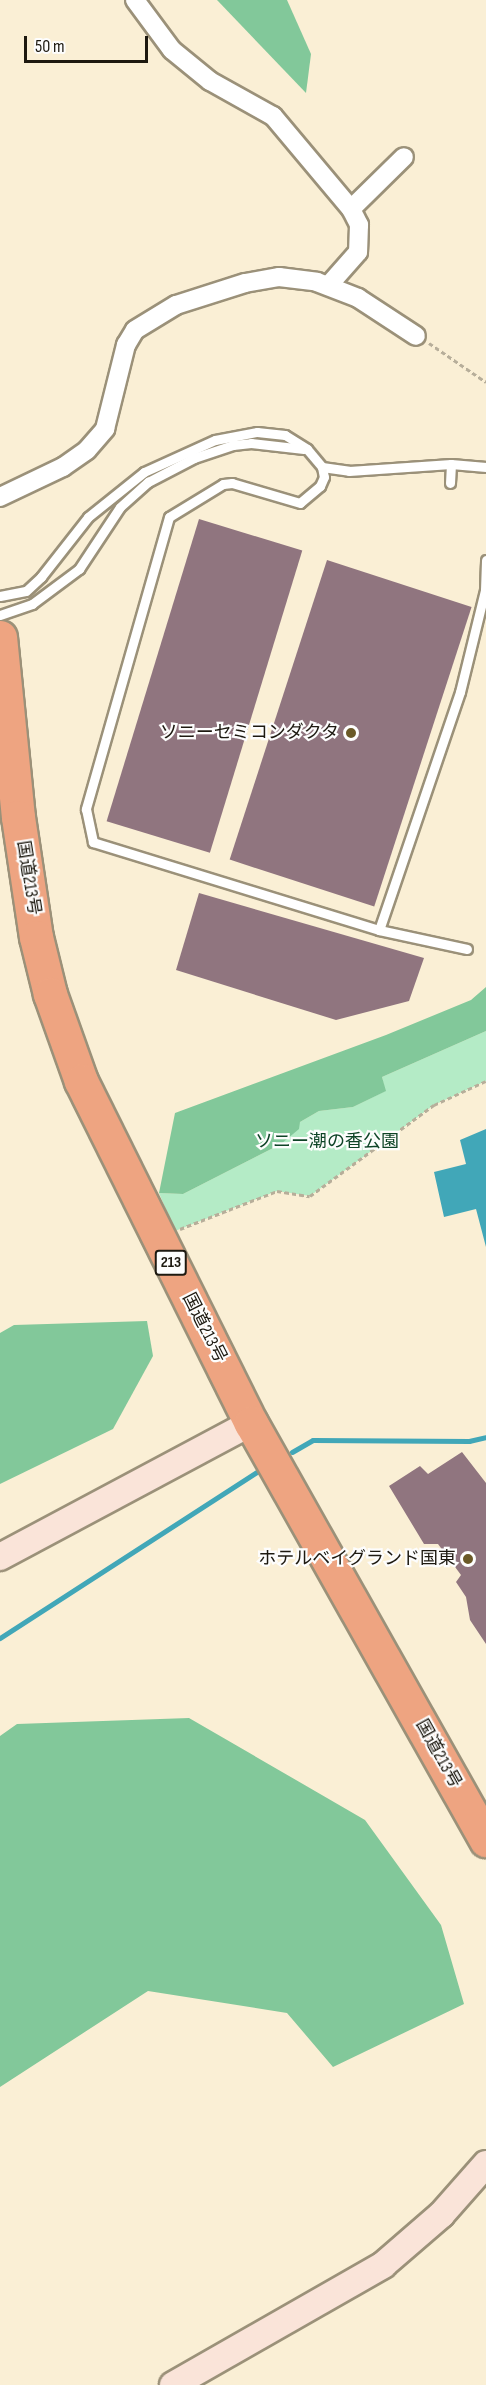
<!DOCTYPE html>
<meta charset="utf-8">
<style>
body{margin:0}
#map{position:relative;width:486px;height:2385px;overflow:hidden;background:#faefd5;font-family:"Sofia Sans Condensed","Noto Sans JP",sans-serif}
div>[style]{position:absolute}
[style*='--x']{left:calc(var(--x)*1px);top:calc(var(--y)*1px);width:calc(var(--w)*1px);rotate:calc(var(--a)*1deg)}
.green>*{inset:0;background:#b4ebc6}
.forest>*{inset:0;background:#82c89a}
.water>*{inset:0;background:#41a7b8}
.stream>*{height:5px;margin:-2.5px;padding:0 2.5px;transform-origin:2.5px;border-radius:2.5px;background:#41a7b8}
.building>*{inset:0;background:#90757f;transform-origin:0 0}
.path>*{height:3px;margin-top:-1.5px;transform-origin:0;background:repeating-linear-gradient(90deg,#b7ae9a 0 4.5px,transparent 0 7.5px)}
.roads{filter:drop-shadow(2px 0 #9b9179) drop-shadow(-2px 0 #9b9179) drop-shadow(0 2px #9b9179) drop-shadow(0 -2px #9b9179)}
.lane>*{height:9px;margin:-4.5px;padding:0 4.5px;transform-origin:4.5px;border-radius:4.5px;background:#fff}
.street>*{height:18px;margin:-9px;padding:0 9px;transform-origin:9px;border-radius:9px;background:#fff}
.secondary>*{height:26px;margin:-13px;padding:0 13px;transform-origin:13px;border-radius:13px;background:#fae4d9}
.highway>*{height:33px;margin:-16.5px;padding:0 16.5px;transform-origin:16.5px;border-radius:16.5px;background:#eea481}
.dots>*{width:16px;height:16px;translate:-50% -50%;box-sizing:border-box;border:3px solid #fdfdfd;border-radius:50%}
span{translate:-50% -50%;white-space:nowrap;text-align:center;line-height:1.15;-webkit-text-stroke:4.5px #fdfdfd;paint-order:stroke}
.shield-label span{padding:2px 4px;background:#fdfdfd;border:2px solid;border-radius:4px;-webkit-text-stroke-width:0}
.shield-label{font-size:16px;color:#1d1910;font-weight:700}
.poi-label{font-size:18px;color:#1d1910}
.right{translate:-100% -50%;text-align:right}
.street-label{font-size:18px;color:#1d1910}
.park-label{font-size:18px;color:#0e4427}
.scale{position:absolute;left:24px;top:36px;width:124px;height:27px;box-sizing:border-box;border:3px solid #1d1910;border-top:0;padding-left:8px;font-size:18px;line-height:21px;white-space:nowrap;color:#1d1910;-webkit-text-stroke:4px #fdfdfd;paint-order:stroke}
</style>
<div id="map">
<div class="green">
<i style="clip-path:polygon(486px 1031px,486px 1081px,434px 1105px,310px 1196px,277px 1191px,175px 1231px,159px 1193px,183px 1194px,281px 1144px,300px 1122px,319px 1111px,353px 1107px,385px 1091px,382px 1077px)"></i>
</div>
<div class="forest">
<i style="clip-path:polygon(217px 0,287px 0,311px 54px,306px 93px)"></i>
<i style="clip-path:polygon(486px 987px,486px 1031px,382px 1077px,386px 1091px,353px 1107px,319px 1111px,300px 1122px,299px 1129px,281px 1144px,183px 1194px,159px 1193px,175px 1113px,386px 1035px,471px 1000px)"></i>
<i style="clip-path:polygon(147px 1321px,153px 1356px,113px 1429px,0 1484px,0 1333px,14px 1325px)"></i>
<i style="clip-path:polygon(189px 1718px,365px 1820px,441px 1925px,464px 2004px,333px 2067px,287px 2013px,148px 1991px,0 2087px,0 1736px,17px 1724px)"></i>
</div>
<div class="water">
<i style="clip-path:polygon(486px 1129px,486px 1247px,476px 1209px,444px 1217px,434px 1172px,466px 1164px,460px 1140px)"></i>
</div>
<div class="stream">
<i style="--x:292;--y:1452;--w:24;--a:-30"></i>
<i style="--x:313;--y:1440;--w:156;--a:0.4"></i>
<i style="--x:469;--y:1441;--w:17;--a:-13"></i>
<i style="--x:0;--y:1638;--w:306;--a:-32.9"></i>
</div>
<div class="building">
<i style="left:199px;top:519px;width:108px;height:316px;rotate:17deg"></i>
<i style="left:327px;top:560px;width:152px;height:315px;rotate:18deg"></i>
<i style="clip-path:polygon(199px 893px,424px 958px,409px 1001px,336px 1020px,176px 970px)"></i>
<i style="clip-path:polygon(462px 1452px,486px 1483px,486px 1644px,470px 1620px,466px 1597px,456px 1582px,461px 1575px,438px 1544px,424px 1544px,389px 1486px,420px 1466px,428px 1474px)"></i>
</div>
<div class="path">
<i style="--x:429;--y:343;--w:69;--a:34.4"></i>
<i style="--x:180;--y:1229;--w:104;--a:-21.4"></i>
<i style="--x:277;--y:1191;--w:33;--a:9"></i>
<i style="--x:310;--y:1196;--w:154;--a:-36.3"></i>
<i style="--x:434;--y:1105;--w:57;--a:-24.8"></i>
</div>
<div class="roads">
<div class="lane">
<i style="--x:451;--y:464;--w:35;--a:5"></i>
<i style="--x:322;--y:467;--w:27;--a:8"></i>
<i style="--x:349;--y:471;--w:102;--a:-3.9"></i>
<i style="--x:451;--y:464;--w:19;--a:93"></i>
<i style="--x:0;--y:596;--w:26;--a:-11"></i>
<i style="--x:26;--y:591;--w:21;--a:-43"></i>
<i style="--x:41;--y:577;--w:76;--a:-51.9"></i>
<i style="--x:88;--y:517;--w:72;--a:-38.8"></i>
<i style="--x:144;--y:472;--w:78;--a:-24.3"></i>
<i style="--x:215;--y:440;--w:43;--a:-10.8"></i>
<i style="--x:257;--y:432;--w:28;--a:6"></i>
<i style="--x:285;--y:435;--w:26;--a:32"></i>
<i style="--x:307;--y:449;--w:23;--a:50"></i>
<i style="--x:322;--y:467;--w:10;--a:79"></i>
<i style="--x:324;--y:477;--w:10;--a:114"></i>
<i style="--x:320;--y:486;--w:26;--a:140"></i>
<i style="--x:300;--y:503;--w:71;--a:-163.6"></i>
<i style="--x:232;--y:483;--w:9;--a:174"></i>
<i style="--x:223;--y:484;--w:63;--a:148.6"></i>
<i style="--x:169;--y:517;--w:304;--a:105.9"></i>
<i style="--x:86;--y:809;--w:34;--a:78"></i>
<i style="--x:93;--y:842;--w:299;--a:17.1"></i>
<i style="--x:379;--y:930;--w:90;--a:12.2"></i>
<i style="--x:0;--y:615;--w:34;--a:-19"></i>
<i style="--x:32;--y:604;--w:59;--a:-36.7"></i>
<i style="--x:79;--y:569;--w:74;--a:-56.5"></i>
<i style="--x:120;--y:507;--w:38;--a:-42"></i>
<i style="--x:148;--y:482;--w:52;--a:-27.6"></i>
<i style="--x:194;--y:458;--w:41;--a:-18.4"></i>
<i style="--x:233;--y:445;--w:18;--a:-6"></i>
<i style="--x:251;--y:443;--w:53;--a:6.5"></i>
<i style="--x:379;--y:930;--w:251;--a:-71.2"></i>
<i style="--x:460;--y:692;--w:105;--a:-76.2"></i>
<i style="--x:485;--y:590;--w:30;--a:-88"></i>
</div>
<div class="street">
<i style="--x:135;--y:0;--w:62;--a:53.5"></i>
<i style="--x:172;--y:50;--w:49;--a:39.2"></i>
<i style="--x:210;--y:81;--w:72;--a:29.1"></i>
<i style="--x:273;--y:116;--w:121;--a:50"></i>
<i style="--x:351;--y:209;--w:18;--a:63"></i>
<i style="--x:359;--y:225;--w:27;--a:92"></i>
<i style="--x:358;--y:252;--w:45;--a:131.4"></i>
<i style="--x:351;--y:209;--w:74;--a:-44.5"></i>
<i style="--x:0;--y:497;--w:70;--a:-25.5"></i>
<i style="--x:63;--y:467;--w:29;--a:-35"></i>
<i style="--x:87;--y:450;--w:28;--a:-49"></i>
<i style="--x:105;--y:429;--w:87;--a:-76"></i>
<i style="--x:126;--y:345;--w:17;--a:-59"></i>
<i style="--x:135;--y:330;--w:48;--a:-31.4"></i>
<i style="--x:176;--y:305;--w:72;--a:-17.7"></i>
<i style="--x:245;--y:283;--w:35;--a:-10"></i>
<i style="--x:279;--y:277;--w:38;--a:7"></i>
<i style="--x:317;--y:282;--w:44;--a:21.3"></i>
<i style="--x:358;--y:298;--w:69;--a:33.2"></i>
</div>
<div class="secondary">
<i style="--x:0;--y:1557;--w:285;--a:-28.1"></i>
<i style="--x:173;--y:2385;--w:242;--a:-29.7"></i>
<i style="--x:383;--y:2265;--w:77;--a:-40.8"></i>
<i style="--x:441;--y:2215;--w:68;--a:-48.6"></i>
</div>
<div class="highway">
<i style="--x:0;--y:637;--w:181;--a:84.3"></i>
<i style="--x:18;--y:817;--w:121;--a:81.5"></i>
<i style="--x:36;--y:937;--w:59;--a:76.2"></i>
<i style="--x:50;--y:994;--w:92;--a:70.4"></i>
<i style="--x:81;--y:1081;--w:382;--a:63.6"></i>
<i style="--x:251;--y:1423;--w:479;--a:60.6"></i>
</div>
</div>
<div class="dots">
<i style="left:351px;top:733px;background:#6a5927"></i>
<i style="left:468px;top:1559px;background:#6a5927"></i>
</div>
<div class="shield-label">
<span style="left:171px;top:1263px">213</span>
</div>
<div class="poi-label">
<span class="right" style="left:339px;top:733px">ソニーセミコンダクタ</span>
<span class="right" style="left:456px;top:1559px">ホテルベイグランド国東</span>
</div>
<div class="street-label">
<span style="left:28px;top:878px;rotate:81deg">国道213号</span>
<span style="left:204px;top:1328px;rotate:63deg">国道213号</span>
<span style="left:438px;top:1754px;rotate:61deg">国道213号</span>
</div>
<div class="park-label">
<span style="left:327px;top:1142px">ソニー潮の香公園</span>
</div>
<div class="scale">50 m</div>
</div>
